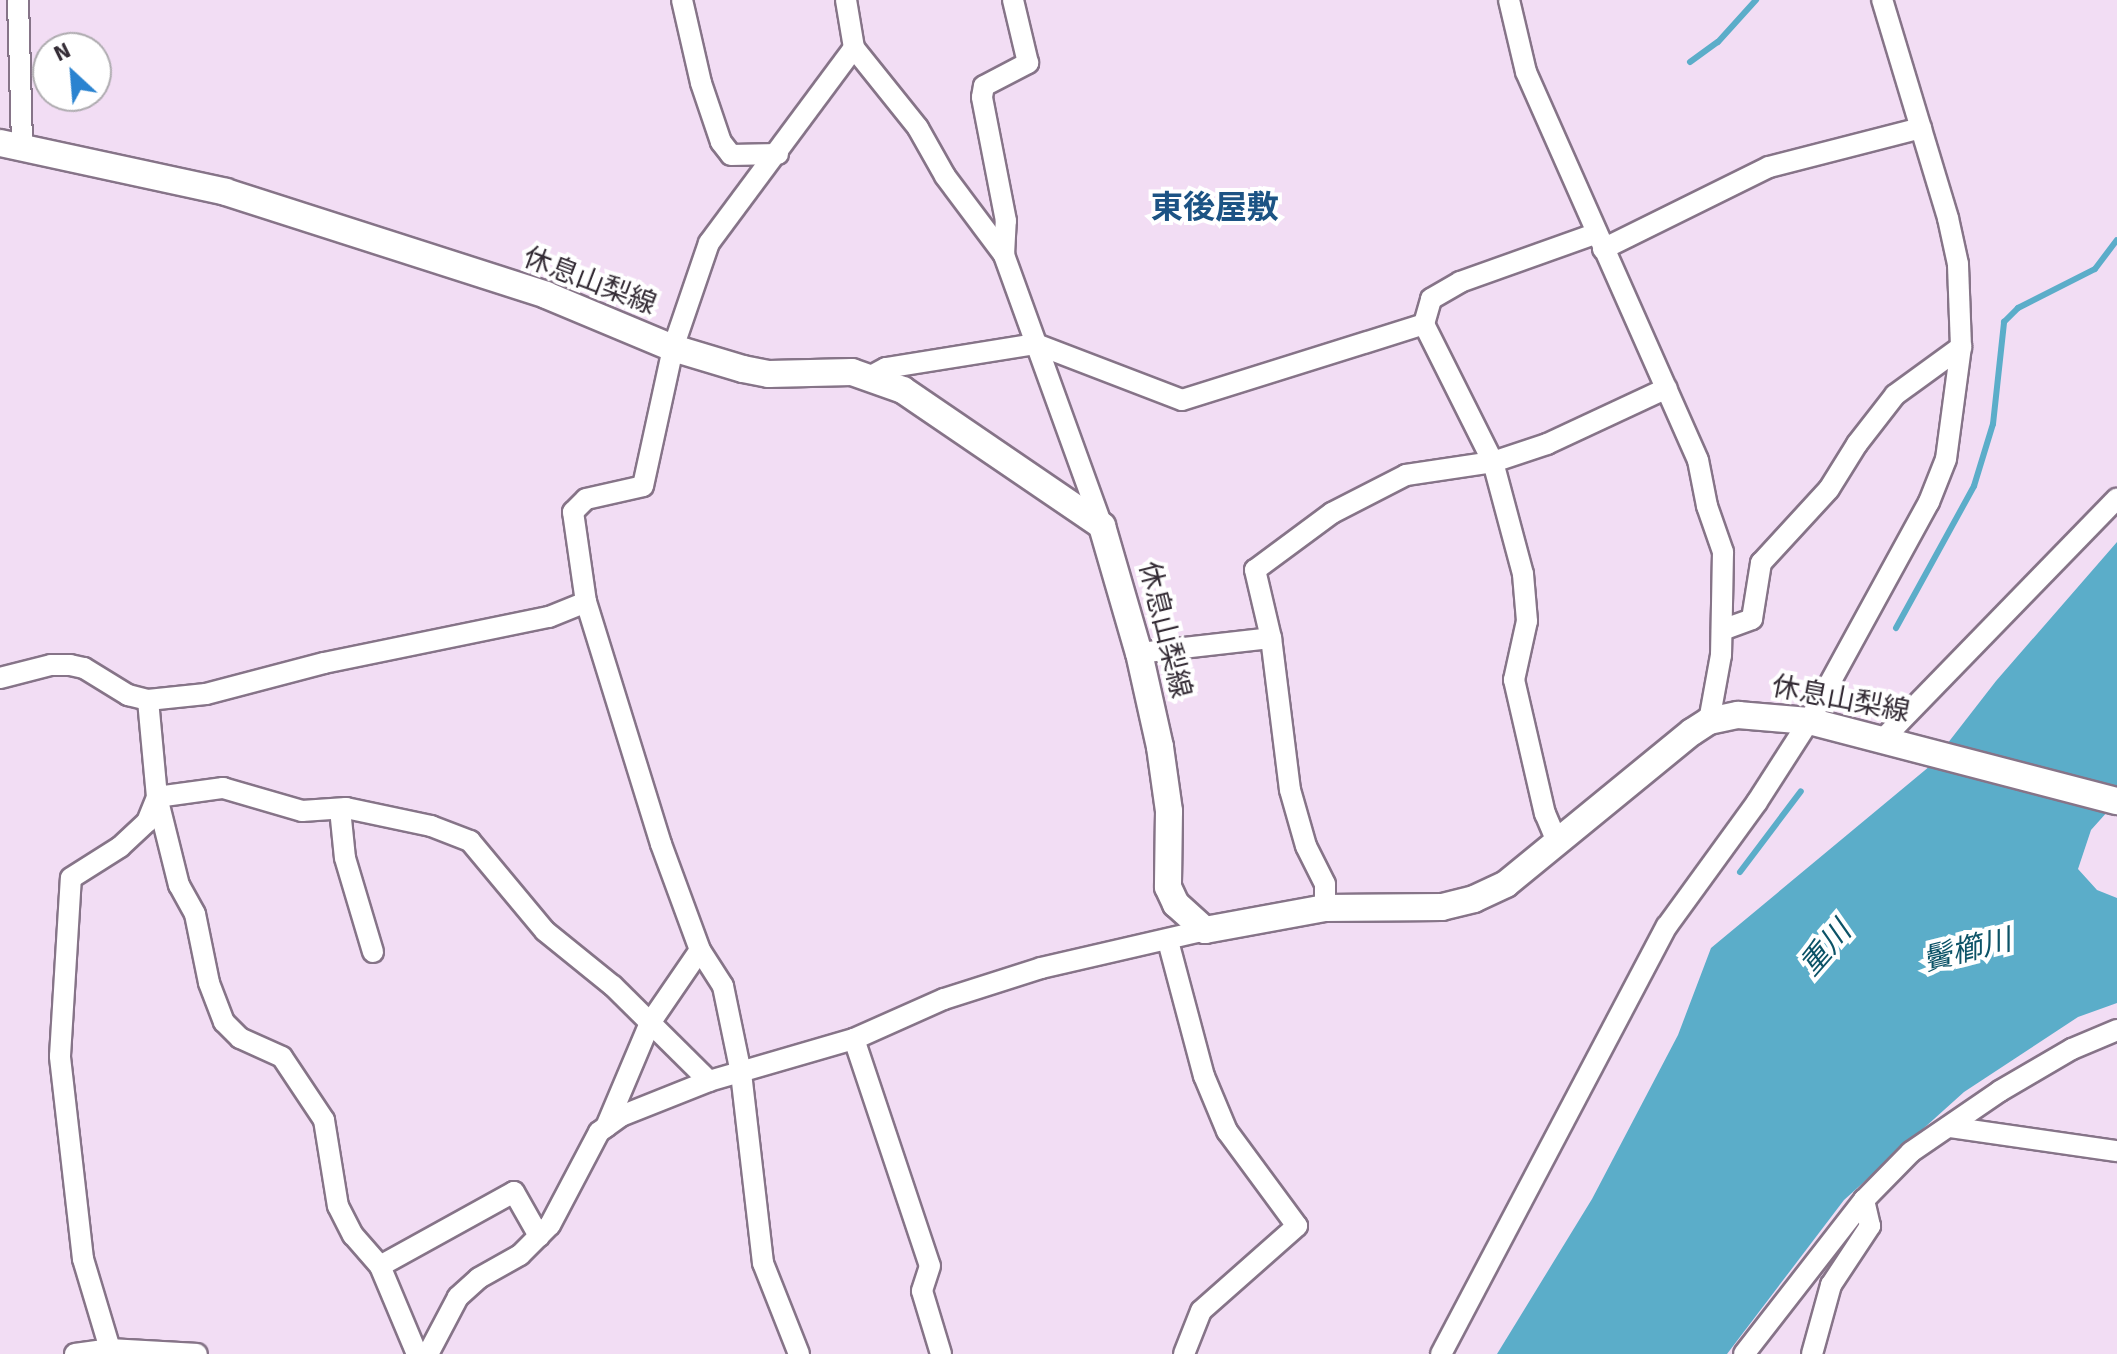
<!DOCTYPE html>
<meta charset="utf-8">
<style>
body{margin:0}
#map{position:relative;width:2117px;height:1354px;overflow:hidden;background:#f2ddf4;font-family:Signika,"Noto Sans JP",sans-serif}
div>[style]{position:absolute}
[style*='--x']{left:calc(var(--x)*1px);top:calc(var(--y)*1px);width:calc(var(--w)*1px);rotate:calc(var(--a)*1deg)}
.water>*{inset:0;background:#5badc9}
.stream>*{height:6px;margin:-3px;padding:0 3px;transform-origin:3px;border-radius:3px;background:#5badc9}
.roads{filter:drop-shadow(2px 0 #867488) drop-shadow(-2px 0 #867488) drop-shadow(0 2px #867488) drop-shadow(0 -2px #867488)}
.minor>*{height:20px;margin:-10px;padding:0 10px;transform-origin:10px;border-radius:10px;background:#fff}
.major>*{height:26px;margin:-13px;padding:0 13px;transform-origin:13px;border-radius:13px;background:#fff}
span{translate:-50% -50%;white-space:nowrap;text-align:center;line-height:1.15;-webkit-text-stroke:8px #fff;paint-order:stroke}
.street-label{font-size:28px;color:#352d36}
.water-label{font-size:30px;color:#0c5367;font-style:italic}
.quarter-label{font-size:32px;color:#1c5384;font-weight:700}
.north{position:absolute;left:32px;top:32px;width:80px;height:80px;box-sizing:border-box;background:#fff;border:2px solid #aeabaf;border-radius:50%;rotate:334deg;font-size:22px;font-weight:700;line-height:32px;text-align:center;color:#352d36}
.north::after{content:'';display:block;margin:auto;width:28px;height:36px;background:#2a83d0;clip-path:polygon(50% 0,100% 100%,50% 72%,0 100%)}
</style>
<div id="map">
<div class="water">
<i style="clip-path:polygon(2117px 542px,2117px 801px,2091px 830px,2078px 869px,2097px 890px,2117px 898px,2117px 1003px,2078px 1017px,1964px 1092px,1844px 1200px,1727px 1354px,1497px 1354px,1592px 1199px,1678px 1035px,1711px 948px,1930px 766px,1996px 681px)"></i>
</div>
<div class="stream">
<i style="--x:1690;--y:62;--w:34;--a:-36"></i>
<i style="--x:1718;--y:42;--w:57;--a:-47.9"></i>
<i style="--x:1896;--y:628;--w:162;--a:-61.2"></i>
<i style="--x:1974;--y:486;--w:65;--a:-73"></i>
<i style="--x:1993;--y:424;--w:103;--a:-83.8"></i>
<i style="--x:2004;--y:322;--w:20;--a:-45"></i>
<i style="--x:2018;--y:308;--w:86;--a:-26.9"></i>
<i style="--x:2095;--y:269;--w:36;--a:-53"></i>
<i style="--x:1740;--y:872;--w:101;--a:-53"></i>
</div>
<div class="roads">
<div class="minor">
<i style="--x:18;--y:0;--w:147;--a:88.4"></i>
<i style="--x:682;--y:0;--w:85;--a:77.1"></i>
<i style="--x:701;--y:83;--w:62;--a:71.3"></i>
<i style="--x:721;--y:142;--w:16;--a:52"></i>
<i style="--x:731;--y:155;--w:47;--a:-1.2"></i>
<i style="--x:846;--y:0;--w:49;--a:80.5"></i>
<i style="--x:854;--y:48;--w:102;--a:51.3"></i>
<i style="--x:918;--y:128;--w:55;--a:60.6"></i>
<i style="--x:945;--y:176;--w:99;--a:53.2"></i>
<i style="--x:1004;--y:255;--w:288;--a:70.1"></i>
<i style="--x:1509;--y:0;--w:74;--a:76.7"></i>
<i style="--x:1526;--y:72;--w:424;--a:66.1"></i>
<i style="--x:1698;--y:460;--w:47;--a:78.9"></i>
<i style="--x:1707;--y:506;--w:49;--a:70.8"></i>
<i style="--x:1723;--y:552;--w:103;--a:91.1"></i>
<i style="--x:1721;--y:655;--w:67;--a:100.3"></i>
<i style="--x:1603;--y:249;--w:185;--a:-26.3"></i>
<i style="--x:1769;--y:167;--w:157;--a:-14.4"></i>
<i style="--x:1004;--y:255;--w:34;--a:-87"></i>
<i style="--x:1006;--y:221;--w:126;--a:-101"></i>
<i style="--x:982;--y:97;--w:11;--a:-80"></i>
<i style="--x:984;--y:86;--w:50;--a:-27.6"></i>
<i style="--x:1028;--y:63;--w:65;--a:-103.4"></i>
<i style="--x:869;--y:377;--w:19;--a:-28"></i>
<i style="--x:886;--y:368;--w:152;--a:-9.1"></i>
<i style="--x:1036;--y:344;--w:156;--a:21"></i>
<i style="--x:1182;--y:400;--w:254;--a:-17.4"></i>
<i style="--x:1722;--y:630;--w:32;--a:-20"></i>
<i style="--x:1752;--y:619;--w:57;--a:-80.9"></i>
<i style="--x:1761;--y:563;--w:100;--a:-47.4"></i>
<i style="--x:1829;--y:489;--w:53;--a:-58.1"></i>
<i style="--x:1857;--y:444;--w:62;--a:-52.2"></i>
<i style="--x:1895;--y:395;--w:82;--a:-36"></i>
<i style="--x:1139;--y:653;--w:133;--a:-6.5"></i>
<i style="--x:0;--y:678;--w:53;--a:-14.3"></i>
<i style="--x:51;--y:665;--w:19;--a:0"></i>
<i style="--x:70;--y:665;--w:14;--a:12"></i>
<i style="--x:84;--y:668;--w:52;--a:31.5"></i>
<i style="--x:128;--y:695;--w:21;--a:14"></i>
<i style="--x:148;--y:700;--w:58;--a:-5.9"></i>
<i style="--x:206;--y:694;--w:122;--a:-14.7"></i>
<i style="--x:324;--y:663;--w:230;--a:-11.6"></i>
<i style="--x:549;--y:617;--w:40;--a:-22"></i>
<i style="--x:148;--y:700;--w:97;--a:84.7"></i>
<i style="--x:157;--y:797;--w:91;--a:76"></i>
<i style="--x:179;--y:885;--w:33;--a:61"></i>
<i style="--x:195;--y:914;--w:70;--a:78.5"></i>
<i style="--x:209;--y:983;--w:42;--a:69"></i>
<i style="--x:224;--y:1022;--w:23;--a:45"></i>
<i style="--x:240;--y:1038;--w:46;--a:24.3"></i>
<i style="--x:282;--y:1057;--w:76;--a:56.3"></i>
<i style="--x:324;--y:1120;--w:87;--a:80.8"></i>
<i style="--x:338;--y:1206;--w:33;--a:63"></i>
<i style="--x:353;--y:1235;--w:41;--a:48.9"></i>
<i style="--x:380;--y:1266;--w:95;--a:67.2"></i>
<i style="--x:1884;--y:738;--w:334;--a:-45.8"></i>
<i style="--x:340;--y:809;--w:49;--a:84.2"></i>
<i style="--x:345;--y:858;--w:98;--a:73.4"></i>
<i style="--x:1558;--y:844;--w:33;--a:-113"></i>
<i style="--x:1545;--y:814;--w:138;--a:-103"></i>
<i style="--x:1514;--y:680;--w:60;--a:-77.6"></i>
<i style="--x:1527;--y:621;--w:47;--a:-94.9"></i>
<i style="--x:1523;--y:574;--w:116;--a:-105"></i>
<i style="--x:1493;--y:462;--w:154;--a:-116.6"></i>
<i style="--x:1424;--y:324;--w:26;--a:-74"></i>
<i style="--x:1431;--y:299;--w:34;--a:-30"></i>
<i style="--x:1460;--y:282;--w:143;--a:-19.6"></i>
<i style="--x:1325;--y:908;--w:24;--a:-90"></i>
<i style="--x:1325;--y:884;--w:42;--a:-116.6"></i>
<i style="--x:1306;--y:846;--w:58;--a:-105.9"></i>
<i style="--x:1290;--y:790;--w:153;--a:-97.1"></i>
<i style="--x:1271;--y:638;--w:70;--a:-103.2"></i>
<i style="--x:1255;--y:570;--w:96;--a:-36.5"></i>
<i style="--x:1332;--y:513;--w:83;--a:-27.2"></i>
<i style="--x:1406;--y:475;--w:88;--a:-8.5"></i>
<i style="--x:1493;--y:462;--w:57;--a:-18.4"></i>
<i style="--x:1547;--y:444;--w:132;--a:-25"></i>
<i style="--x:1168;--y:941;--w:140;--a:75.1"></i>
<i style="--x:1204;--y:1076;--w:60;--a:67.3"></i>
<i style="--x:1227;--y:1131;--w:118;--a:53.6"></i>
<i style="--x:1297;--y:1226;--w:128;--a:138.5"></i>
<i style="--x:1201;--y:1311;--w:46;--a:111.6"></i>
<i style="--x:854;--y:1039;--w:239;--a:71.5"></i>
<i style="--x:930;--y:1266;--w:26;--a:108"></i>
<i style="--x:922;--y:1291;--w:66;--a:73.2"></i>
<i style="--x:606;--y:1127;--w:113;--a:-67.1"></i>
<i style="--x:650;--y:1023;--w:88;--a:-55.6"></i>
<i style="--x:1950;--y:1127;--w:169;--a:8.2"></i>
<i style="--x:380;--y:1266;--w:153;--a:-28.9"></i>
<i style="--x:514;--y:1192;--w:51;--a:60.4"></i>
<i style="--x:110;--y:1349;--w:94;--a:-106.7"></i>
<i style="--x:83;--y:1259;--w:204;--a:-96.5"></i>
<i style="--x:60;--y:1056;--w:178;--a:-86.5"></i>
<i style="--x:71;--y:878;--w:58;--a:-32.3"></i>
<i style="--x:120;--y:847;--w:37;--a:-43"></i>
<i style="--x:147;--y:822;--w:27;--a:-68"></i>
<i style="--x:157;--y:797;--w:67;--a:-7.8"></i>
<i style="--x:223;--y:788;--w:82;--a:16.2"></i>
<i style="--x:302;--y:811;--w:44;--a:-3.9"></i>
<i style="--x:346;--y:808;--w:87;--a:12"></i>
<i style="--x:431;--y:826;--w:42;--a:21"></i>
<i style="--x:470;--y:841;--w:117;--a:50.2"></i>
<i style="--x:545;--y:931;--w:87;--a:39"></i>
<i style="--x:613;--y:986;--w:135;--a:44.7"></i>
<i style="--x:75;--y:1354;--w:35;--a:-8"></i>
<i style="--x:110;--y:1349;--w:87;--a:3.3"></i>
<i style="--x:428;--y:1354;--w:64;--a:-62.2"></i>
<i style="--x:458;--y:1297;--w:28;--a:-42"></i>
<i style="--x:479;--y:1278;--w:47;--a:-29.3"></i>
<i style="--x:520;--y:1255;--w:42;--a:-45"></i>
<i style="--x:550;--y:1225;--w:105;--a:-62.2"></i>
<i style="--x:599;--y:1132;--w:27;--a:-36"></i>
<i style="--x:621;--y:1116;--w:95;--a:-21.7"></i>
<i style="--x:709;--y:1081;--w:151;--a:-16.2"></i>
<i style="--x:854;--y:1039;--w:98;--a:-24"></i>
<i style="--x:944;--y:999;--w:102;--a:-17.7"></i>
<i style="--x:1041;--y:968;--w:168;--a:-13"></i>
<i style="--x:799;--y:1354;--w:98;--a:-111.6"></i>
<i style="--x:763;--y:1263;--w:191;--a:-96.6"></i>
<i style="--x:741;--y:1073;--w:89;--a:-101.7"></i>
<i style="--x:723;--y:986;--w:43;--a:-122.6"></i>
<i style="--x:700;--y:950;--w:113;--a:-110.2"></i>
<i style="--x:661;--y:844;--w:253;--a:-107.2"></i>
<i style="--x:586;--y:602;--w:91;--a:-98.2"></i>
<i style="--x:573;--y:512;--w:18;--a:-45"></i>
<i style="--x:586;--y:499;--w:58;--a:-12.8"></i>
<i style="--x:643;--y:486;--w:141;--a:-77.7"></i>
<i style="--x:673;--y:348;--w:111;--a:-71.1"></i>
<i style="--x:709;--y:243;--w:243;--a:-53.4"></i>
<i style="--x:1441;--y:1354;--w:484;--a:-62.2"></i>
<i style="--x:1667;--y:926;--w:153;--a:-54"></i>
<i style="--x:1757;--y:802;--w:96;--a:-57.3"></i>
<i style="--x:1809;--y:721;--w:250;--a:-61.3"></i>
<i style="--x:1929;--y:502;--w:46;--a:-68.4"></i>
<i style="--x:1946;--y:459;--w:113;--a:-82.4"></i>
<i style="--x:1961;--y:347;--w:83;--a:-92.1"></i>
<i style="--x:1958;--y:264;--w:47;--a:-102.3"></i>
<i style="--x:1948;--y:218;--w:228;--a:-106.8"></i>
<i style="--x:1744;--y:1354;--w:195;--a:-52.1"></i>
<i style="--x:1864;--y:1200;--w:67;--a:-45.6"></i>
<i style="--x:1911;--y:1152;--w:108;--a:-34.4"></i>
<i style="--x:2000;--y:1091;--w:83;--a:-30.3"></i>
<i style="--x:2072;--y:1049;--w:49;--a:-22.9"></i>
<i style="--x:1812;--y:1354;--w:72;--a:-74.6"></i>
<i style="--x:1831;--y:1285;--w:71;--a:-56.5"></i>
<i style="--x:1870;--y:1226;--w:27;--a:-103"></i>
</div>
<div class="major">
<i style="--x:0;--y:143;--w:231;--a:12.2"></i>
<i style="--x:226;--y:192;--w:336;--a:17.8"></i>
<i style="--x:546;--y:295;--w:138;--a:22.7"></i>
<i style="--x:673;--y:348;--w:73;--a:16.7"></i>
<i style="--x:743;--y:369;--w:26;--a:11"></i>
<i style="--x:769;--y:374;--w:83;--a:-1.4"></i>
<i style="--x:852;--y:372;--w:54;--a:19.4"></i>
<i style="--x:903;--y:390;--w:241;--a:34.3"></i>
<i style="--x:1102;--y:526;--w:132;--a:73.8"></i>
<i style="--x:1139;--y:653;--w:96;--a:77.4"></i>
<i style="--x:1160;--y:747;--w:65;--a:82"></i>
<i style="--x:1169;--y:811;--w:76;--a:90.8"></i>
<i style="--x:1168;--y:887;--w:19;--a:65"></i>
<i style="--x:1176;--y:904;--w:39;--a:42"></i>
<i style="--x:1205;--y:930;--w:122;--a:-10.4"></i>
<i style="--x:1325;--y:908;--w:117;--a:-0.5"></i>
<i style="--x:1442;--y:907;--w:33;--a:-14"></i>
<i style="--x:1474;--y:899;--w:35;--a:-25"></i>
<i style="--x:1506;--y:884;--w:240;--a:-39.3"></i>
<i style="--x:1692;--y:732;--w:20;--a:-33"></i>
<i style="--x:1709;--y:721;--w:30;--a:-12"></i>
<i style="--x:1738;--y:715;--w:71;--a:4.8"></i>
<i style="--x:1809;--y:721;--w:318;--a:14.6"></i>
</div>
</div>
<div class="street-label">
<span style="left:590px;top:281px;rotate:21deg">休息山梨線</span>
<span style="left:1165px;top:630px;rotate:76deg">休息山梨線</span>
<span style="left:1841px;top:699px;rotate:11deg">休息山梨線</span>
</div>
<div class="water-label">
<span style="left:1826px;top:949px;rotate:-49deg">重川</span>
<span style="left:1967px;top:951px;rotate:-14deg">鬢櫛川</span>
</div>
<div class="quarter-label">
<span style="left:1215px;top:208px">東後屋敷</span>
</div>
<div class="north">N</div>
</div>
